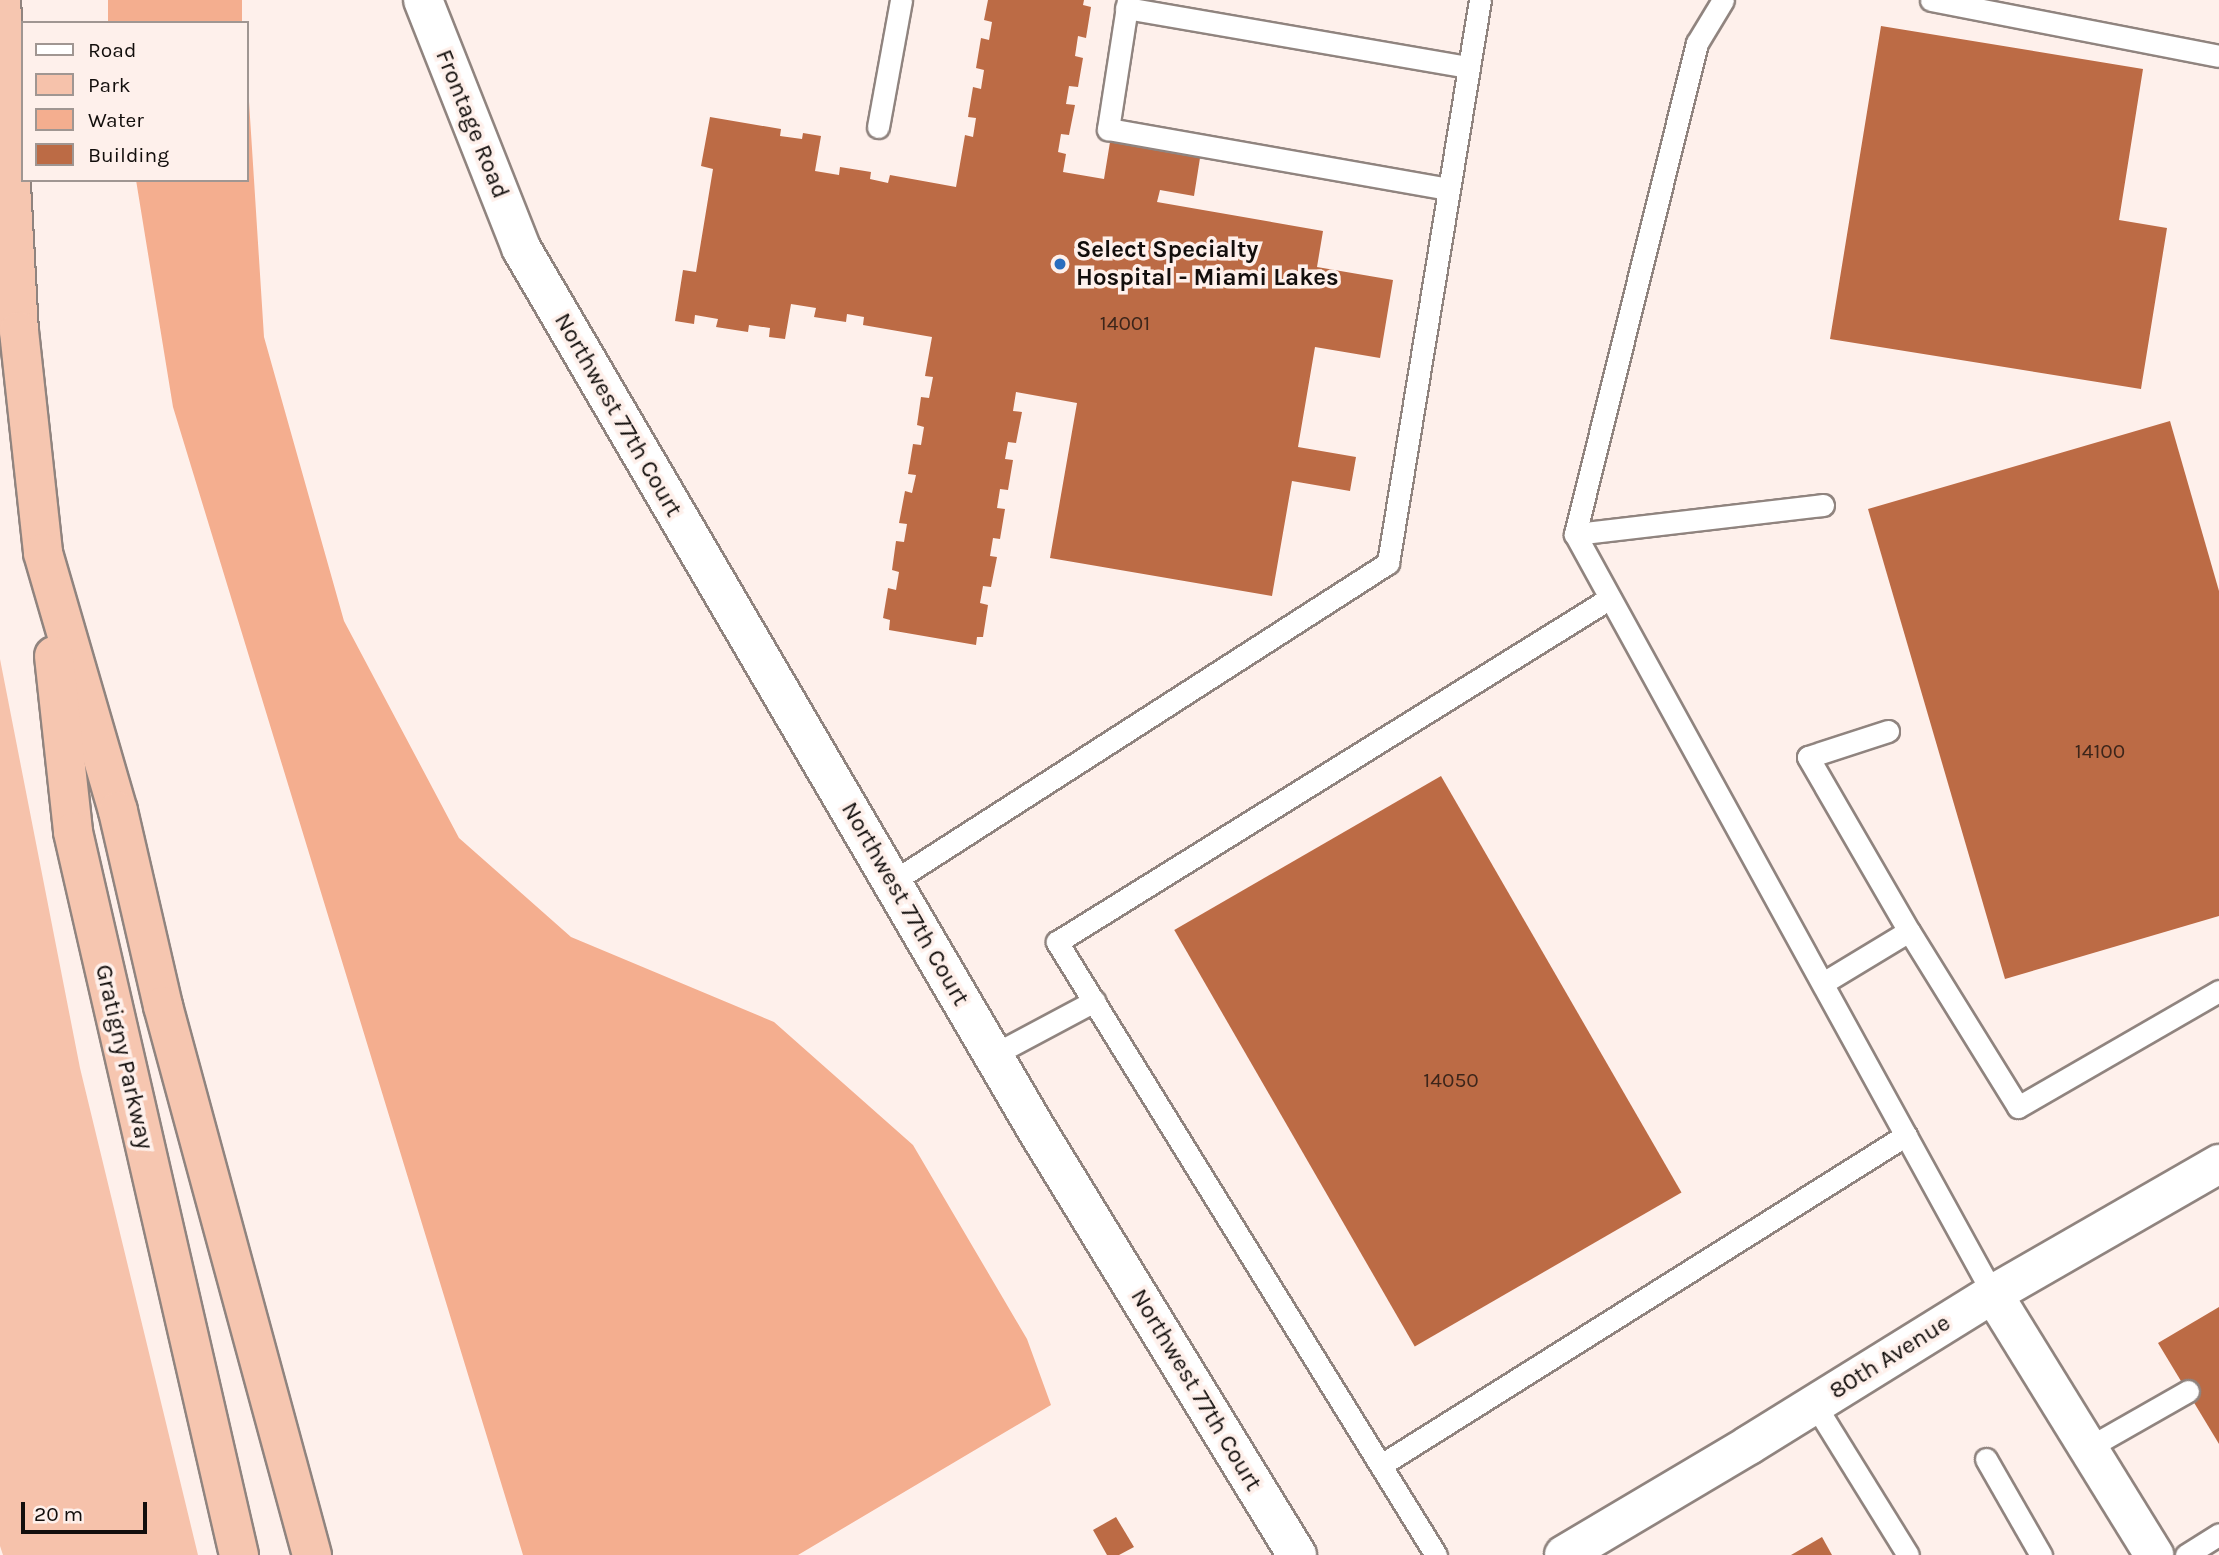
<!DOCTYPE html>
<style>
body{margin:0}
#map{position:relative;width:2219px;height:1555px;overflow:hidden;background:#fef0eb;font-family:Karla,sans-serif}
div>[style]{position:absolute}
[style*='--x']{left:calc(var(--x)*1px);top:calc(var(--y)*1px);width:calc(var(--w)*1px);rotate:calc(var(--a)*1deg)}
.green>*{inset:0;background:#f6c2ab}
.water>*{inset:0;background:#f4ae8f;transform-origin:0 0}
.building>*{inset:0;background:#bc6b45;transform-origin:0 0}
.roads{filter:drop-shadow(2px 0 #90847f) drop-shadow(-2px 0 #90847f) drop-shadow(0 2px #90847f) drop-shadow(0 -2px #90847f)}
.service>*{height:21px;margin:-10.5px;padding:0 10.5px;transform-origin:10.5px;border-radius:10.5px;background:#fff}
.minor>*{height:38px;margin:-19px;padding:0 19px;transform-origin:19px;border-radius:19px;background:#fff}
.motorway>*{height:38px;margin:-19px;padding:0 19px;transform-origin:19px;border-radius:19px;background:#f6c6b0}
.dots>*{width:19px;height:19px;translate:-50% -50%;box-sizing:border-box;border:4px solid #fef0eb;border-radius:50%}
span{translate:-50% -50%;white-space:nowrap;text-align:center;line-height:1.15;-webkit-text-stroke:7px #fef0eb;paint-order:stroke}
.number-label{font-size:21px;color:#3c251a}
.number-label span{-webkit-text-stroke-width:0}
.street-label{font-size:24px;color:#120e0c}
.poi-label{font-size:24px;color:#120e0c;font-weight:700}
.left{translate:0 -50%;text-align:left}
.legend{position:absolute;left:21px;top:21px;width:228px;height:161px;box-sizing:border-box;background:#fef0eb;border:2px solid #a09692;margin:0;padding:9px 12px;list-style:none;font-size:21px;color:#120e0c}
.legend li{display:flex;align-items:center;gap:14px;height:35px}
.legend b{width:35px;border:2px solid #a09692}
.scale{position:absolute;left:21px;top:1502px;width:126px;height:32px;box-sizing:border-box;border:4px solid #120e0c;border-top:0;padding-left:9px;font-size:21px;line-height:24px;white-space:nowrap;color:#120e0c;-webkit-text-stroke:5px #fef0eb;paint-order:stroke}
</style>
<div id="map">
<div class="green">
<i style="clip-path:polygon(0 659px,80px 1068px,198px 1555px,3px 1555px,0 1546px)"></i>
</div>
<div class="water">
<i style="left:108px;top:0;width:134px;height:23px"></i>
<i style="clip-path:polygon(247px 70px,264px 337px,344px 621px,459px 838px,571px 937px,774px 1022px,913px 1145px,1027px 1339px,1051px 1405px,798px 1555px,523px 1555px,173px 407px,136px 180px,247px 180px)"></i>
</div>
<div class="building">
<i style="clip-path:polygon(988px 0,1084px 0,1083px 5px,1091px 7px,1086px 38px,1078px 36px,1075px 56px,1083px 58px,1078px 87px,1069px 86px,1066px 104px,1075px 105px,1069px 135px,1061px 134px,1058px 152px,1066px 154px,1063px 172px,1104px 179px,1110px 142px,1200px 158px,1194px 196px,1160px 190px,1157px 202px,1323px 231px,1317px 267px,1393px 280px,1380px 358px,1315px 347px,1298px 447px,1356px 457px,1350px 491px,1292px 481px,1272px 596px,1050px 558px,1077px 403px,1016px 392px,1013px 411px,1022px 412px,1016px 443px,1008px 442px,1005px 459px,1013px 460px,1008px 490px,1000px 489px,997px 508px,1005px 509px,1000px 539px,993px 538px,990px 556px,997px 557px,991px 587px,983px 586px,980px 603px,988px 605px,983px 637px,977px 637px,976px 645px,889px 630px,890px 620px,883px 618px,888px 588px,896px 590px,899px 572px,892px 570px,896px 541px,904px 542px,907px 524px,899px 523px,905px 491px,912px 493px,916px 475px,908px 474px,913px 444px,921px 445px,924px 427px,917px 425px,921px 397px,929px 398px,933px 377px,925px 376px,932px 337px,863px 325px,864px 317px,847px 314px,846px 322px,814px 317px,816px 308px,791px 304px,785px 339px,769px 337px,770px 328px,749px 325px,748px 332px,716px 327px,718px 319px,695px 315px,694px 324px,675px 321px,683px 270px,696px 272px,713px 169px,701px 166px,710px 117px,781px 129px,780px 136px,802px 139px,803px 133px,821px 136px,815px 171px,839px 175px,840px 167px,871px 172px,870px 179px,888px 183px,890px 175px,956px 187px,965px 135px,973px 137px,976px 118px,968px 117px,973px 87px,981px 89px,984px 70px,976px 68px,981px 38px,989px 40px,992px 22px,984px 20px)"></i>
<i style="clip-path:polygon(1881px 26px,2143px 69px,2119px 220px,2167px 228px,2141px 389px,1830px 339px)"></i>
<i style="clip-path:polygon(2170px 421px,2219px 591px,2219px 916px,2005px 979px,1868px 509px)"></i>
<i style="left:1441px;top:776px;width:481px;height:308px;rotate:60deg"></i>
<i style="clip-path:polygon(2219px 1307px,2219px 1444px,2158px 1343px)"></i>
<i style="clip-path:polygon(1116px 1517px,1134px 1547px,1119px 1555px,1107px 1555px,1093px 1530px)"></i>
<i style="clip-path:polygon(1822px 1537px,1832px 1555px,1791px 1555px)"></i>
</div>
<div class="roads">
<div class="service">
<i style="--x:1128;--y:0;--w:131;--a:98.8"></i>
<i style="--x:1108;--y:129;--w:346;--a:10"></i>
<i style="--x:1931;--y:0;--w:293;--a:11"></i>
<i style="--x:1126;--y:8;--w:348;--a:9.8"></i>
<i style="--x:878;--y:127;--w:129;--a:-79.7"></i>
<i style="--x:1823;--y:505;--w:250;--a:173.3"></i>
<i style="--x:1575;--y:534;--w:867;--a:61.19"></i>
<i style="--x:1575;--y:534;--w:506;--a:-76.05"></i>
<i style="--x:1697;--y:43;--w:50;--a:-58.8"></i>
<i style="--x:1888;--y:731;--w:84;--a:162"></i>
<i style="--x:1808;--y:757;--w:201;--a:59.9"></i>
<i style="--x:892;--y:882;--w:590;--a:-32.75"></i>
<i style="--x:1388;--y:563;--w:570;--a:-80.72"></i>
<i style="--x:1823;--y:983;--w:100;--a:-31.2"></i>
<i style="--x:1909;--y:931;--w:207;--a:58.2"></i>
<i style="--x:2018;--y:1107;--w:232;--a:-30"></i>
<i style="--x:993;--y:1055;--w:115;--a:-28.1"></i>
<i style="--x:1815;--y:1405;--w:176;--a:58.2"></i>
<i style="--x:2088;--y:1448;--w:115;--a:-29.7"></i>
<i style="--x:1986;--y:1459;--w:111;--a:60.2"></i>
<i style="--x:1381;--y:1465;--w:620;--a:-32.15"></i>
<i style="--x:1436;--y:1555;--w:721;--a:-121.73"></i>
<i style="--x:1057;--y:942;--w:651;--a:-31.88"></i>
<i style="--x:2186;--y:1555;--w:39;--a:-32"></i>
</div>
<div class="minor">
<i style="--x:423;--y:0;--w:267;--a:68.4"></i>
<i style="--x:521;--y:248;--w:1018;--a:59.68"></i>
<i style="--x:1035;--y:1127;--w:502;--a:58.53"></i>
<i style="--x:1993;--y:1294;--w:307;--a:58.3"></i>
<i style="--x:1564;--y:1555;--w:215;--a:-30.7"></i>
<i style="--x:1749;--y:1445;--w:287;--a:-31.8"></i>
<i style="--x:1993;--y:1294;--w:261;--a:-29.9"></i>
</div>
<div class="motorway">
<i style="--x:1;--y:0;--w:331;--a:86.9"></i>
<i style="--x:19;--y:331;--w:223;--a:83.8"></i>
<i style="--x:43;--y:553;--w:269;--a:73.8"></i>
<i style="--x:118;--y:811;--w:200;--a:77"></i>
<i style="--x:163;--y:1006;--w:569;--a:74.82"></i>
<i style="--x:54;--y:656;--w:177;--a:83.8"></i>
<i style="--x:73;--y:832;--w:742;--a:77.07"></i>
</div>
</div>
<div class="dots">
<i style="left:1060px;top:264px;background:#296dbe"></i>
</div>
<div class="number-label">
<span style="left:1125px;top:323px">14001</span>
<span style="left:2100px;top:751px">14100</span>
<span style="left:1451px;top:1080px">14050</span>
</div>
<div class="street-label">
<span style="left:472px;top:124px;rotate:68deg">Frontage Road</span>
<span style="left:618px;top:415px;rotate:60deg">Northwest 77th Court</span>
<span style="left:905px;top:904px;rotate:60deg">Northwest 77th Court</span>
<span style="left:124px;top:1057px;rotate:77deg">Gratigny Parkway</span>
<span style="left:1890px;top:1357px;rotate:-32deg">80th Avenue</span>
<span style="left:1196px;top:1390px;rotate:59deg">Northwest 77th Court</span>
</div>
<div class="poi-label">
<span class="left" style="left:1076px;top:264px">Select Specialty<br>Hospital - Miami Lakes</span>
</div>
<ul class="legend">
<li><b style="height:9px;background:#fff"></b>Road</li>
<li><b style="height:19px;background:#f6c2ab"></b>Park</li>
<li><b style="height:19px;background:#f4ae8f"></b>Water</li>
<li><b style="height:19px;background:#bc6b45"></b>Building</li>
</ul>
<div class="scale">20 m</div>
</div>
